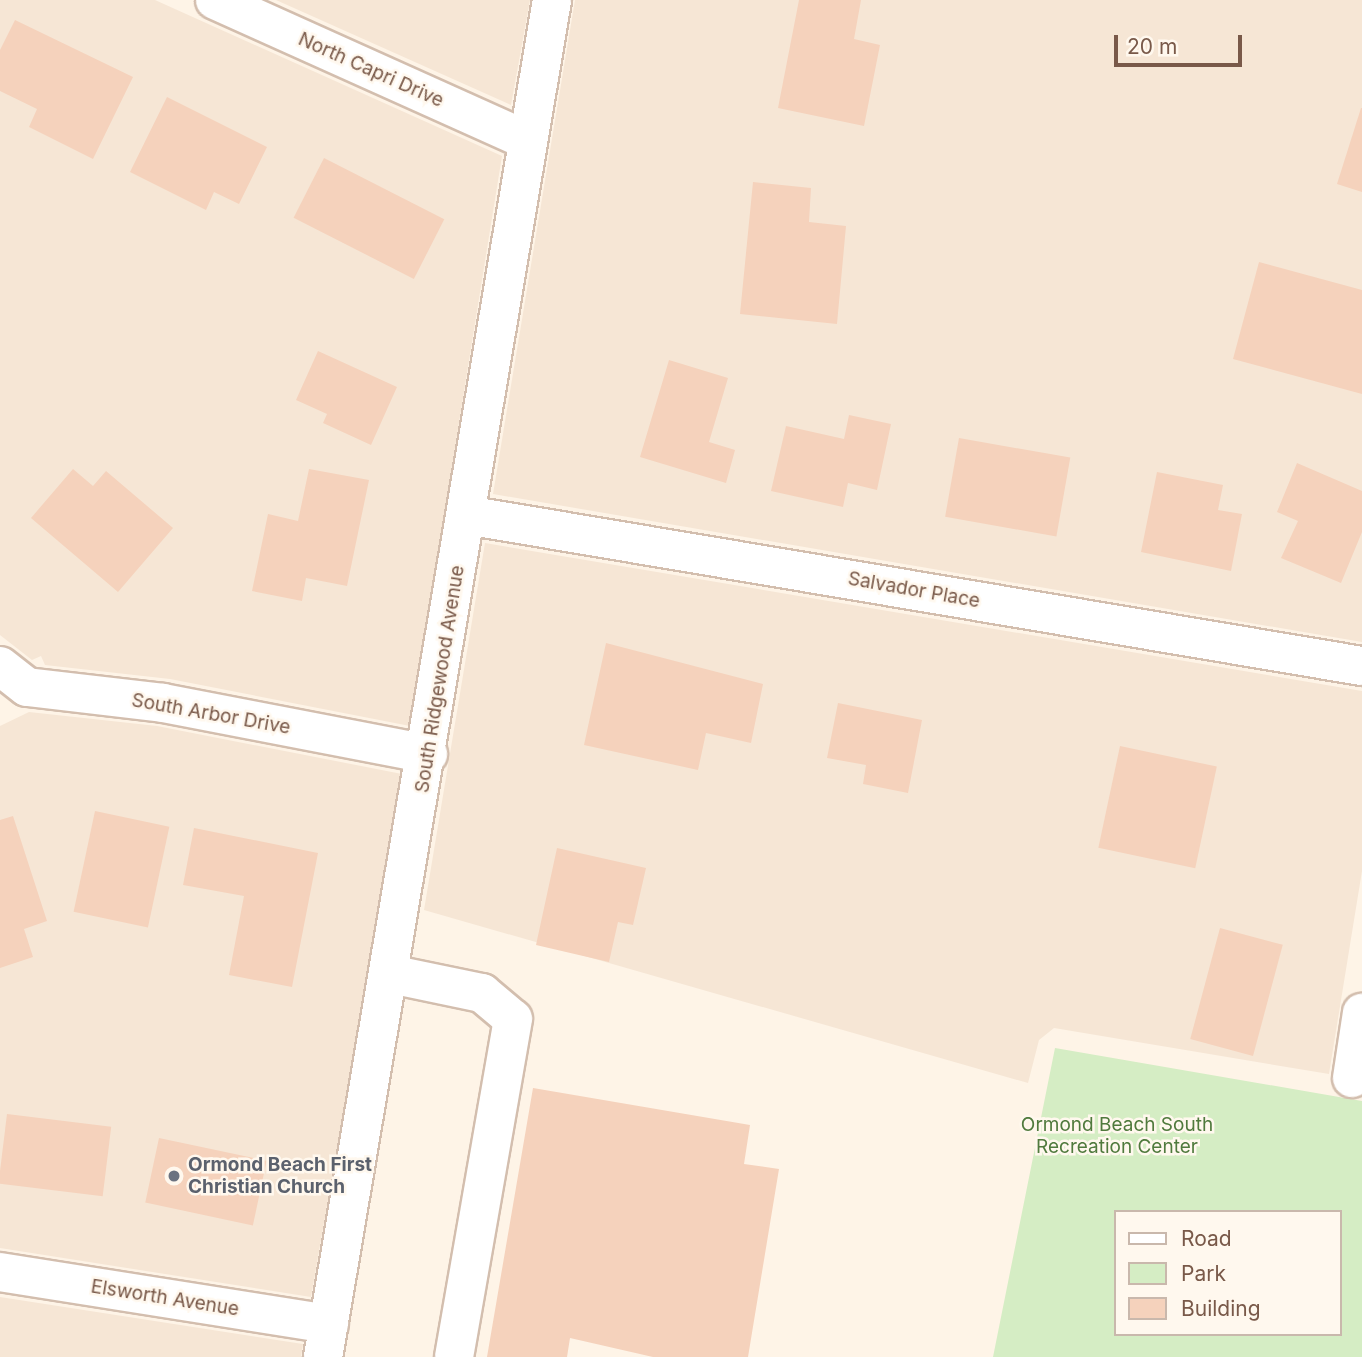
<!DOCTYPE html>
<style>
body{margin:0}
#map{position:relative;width:1362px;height:1357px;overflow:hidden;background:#fef4e7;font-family:Inter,sans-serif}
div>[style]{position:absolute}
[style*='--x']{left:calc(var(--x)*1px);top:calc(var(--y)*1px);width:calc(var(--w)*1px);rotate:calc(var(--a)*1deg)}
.residential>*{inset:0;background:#f6e6d5}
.green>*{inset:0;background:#d5edc4}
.building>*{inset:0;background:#f5d2bc;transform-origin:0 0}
.roads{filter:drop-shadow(2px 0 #d3beae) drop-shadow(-2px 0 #d3beae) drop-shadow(0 2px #d3beae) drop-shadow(0 -2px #d3beae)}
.minor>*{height:38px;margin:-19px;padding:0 19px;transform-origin:19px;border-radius:19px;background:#fff}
.dots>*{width:19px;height:19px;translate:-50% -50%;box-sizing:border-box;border:4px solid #fff8ee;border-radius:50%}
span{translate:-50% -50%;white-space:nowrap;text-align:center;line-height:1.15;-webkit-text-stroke:5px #fff8ee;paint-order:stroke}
.street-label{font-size:19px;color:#795949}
.park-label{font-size:19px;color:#507a3d}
.worship-label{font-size:19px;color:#5b616d;font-weight:700}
.left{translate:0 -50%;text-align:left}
.legend{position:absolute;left:1114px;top:1210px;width:228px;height:126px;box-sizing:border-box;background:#fff8ee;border:2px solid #c9b8ac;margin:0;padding:9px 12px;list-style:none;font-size:21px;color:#795949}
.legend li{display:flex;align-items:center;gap:14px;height:35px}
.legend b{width:35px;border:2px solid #c9b8ac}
.scale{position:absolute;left:1114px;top:35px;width:128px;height:32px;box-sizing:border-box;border:4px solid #795949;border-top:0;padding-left:9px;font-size:21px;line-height:24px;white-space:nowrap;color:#795949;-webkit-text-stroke:5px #fff8ee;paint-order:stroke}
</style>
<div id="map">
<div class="residential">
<i style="clip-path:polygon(0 0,155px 0,502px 156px,410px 726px,170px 679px,45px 665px,41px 656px,32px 660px,0 635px)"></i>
<i style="clip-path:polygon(277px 0,530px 0,511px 105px,276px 0)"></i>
<i style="clip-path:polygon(575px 0,1362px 0,1362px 642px,493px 494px)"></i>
<i style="clip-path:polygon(485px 543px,1362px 691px,1362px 871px,1329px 1074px,1054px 1028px,1039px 1040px,1028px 1083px,424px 910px)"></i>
<i style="clip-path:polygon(29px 712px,157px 726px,402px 774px,311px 1297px,0 1248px,0 726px)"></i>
<i style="clip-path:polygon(0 1297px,303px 1344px,301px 1357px,0 1357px)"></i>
</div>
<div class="green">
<i style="clip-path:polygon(evenodd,1055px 1048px,1362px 1101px,1362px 1357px,993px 1357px,1055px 1048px,1115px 1212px,1339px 1212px,1339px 1334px,1115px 1334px,1115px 1212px)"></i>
</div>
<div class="building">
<i style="clip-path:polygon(799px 0,861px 0,854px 39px,880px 45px,864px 126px,778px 108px)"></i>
<i style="clip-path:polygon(15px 20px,133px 77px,93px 159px,29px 127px,37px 109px,0 91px,0 50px)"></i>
<i style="clip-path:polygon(167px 97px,267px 147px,239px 204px,214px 192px,206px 210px,130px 172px)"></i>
<i style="clip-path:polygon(1361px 108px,1362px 108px,1362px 192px,1337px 184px)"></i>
<i style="left:324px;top:158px;width:135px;height:67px;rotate:27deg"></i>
<i style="clip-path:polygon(753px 182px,811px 188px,809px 222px,846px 226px,837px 324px,740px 314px)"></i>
<i style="clip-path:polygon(1259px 262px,1362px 290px,1362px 394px,1233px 359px)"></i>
<i style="clip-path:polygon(318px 351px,397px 387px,371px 445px,323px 423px,327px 414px,296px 400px)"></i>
<i style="clip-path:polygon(669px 360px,728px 378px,709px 442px,735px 450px,726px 483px,640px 457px)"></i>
<i style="clip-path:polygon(849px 415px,891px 424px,877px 490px,848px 483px,843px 507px,771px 491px,786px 426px,844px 439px)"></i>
<i style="left:959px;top:438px;width:113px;height:80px;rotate:10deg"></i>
<i style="clip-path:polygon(1297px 463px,1362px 491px,1362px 532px,1341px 583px,1281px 558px,1298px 521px,1277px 512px)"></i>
<i style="clip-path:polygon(73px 469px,93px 486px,106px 471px,173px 528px,118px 592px,31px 518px)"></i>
<i style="clip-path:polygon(309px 469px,369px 480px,347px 586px,306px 578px,302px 601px,252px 591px,268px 514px,298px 521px)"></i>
<i style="clip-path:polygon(1157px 472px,1223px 485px,1218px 510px,1242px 514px,1231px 571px,1141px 552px)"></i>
<i style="clip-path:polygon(606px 643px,763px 684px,751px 743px,706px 733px,698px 770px,584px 745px)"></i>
<i style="clip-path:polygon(838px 703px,922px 720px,908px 793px,863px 784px,866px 765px,827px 758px)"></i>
<i style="left:1120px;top:746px;width:99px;height:104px;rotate:12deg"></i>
<i style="left:95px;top:811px;width:76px;height:103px;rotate:12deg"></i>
<i style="clip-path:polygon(13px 816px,47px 921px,24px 929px,33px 957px,0 968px,0 820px)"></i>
<i style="clip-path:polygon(194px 828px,318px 853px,292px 987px,229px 975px,244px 896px,183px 885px)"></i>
<i style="clip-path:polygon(557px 848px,646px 868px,633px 925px,618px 922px,609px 962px,536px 945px)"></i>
<i style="left:1220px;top:928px;width:65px;height:115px;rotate:15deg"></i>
<i style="clip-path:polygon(533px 1088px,750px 1125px,744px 1164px,779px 1169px,748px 1357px,653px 1357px,570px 1338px,567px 1357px,487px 1357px)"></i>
<i style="left:7px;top:1114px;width:105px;height:70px;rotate:7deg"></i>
<i style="left:159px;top:1138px;width:110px;height:66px;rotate:12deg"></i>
</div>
<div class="roads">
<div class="minor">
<i style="--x:215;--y:0;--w:342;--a:24.2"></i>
<i style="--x:466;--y:515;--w:909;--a:9.57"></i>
<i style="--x:0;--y:666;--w:34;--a:38"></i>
<i style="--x:27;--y:687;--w:137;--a:6.7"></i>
<i style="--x:163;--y:703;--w:270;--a:10.9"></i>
<i style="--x:390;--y:974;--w:94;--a:11.7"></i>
<i style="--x:482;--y:993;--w:40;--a:40"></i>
<i style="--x:513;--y:1019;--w:343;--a:99.9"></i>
<i style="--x:1352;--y:1078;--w:66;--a:-81.3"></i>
<i style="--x:0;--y:1272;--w:333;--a:9"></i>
<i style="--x:323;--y:1357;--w:1376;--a:-80.42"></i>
</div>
</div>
<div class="dots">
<i style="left:174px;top:1176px;background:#6b7280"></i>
</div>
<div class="street-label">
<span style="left:371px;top:70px;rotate:24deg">North Capri Drive</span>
<span style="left:914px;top:590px;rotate:10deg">Salvador Place</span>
<span style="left:440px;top:679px;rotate:-81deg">South Ridgewood Avenue</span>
<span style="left:211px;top:714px;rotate:10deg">South Arbor Drive</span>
<span style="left:165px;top:1298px;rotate:9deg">Elsworth Avenue</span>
</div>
<div class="park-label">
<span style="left:1117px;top:1136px">Ormond Beach South<br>Recreation Center</span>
</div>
<div class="worship-label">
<span class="left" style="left:188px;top:1176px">Ormond Beach First<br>Christian Church</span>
</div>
<ul class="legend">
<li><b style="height:9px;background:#fff"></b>Road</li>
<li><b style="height:19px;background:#d5edc4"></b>Park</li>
<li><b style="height:19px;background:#f5d2bc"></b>Building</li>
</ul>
<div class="scale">20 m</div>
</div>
